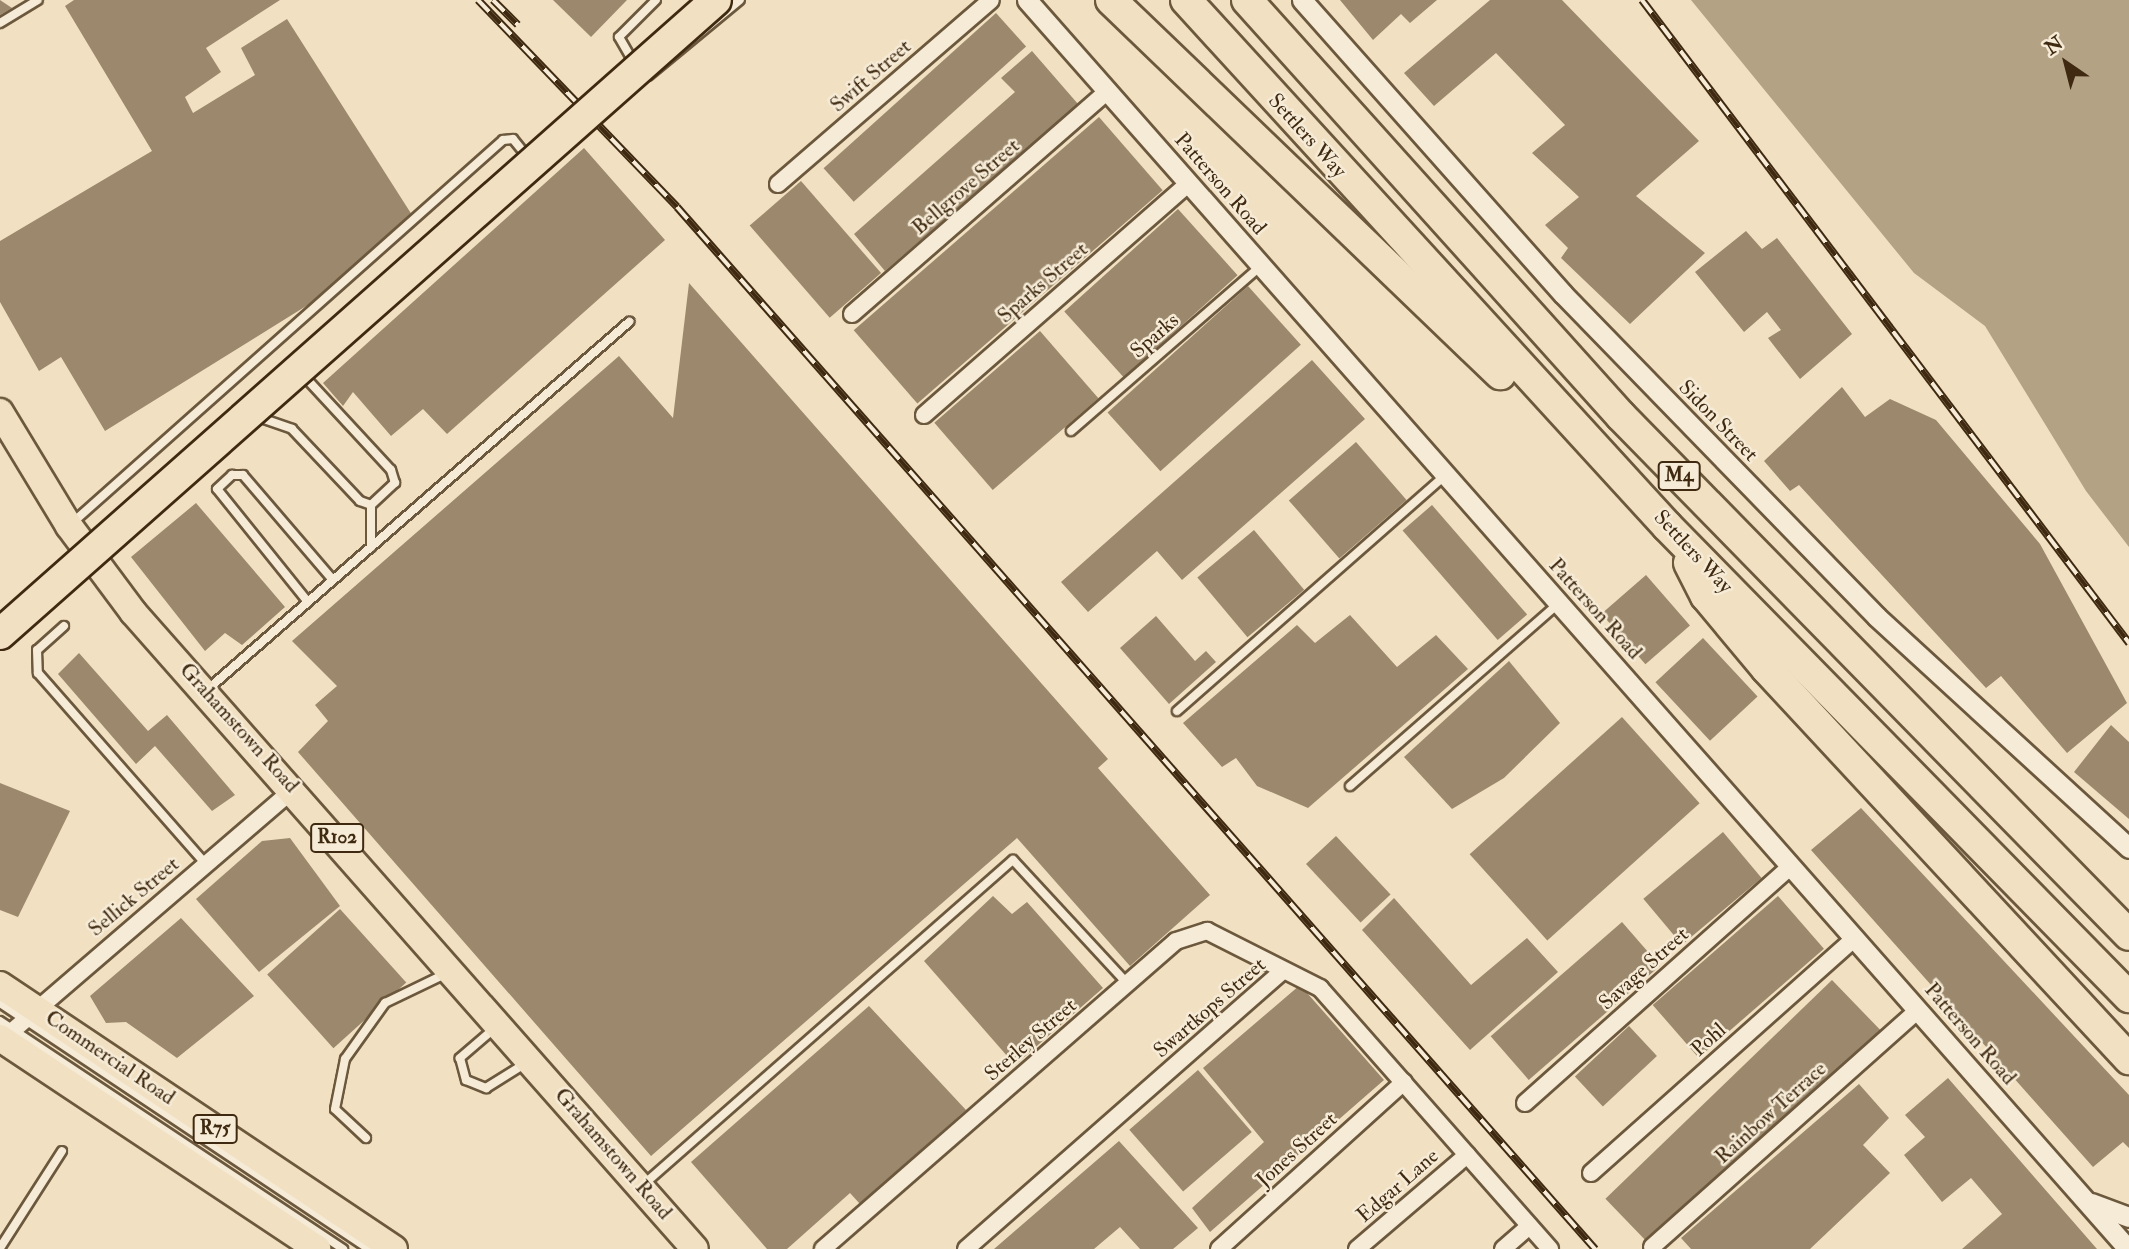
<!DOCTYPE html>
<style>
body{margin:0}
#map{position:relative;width:2129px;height:1249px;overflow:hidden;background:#f1e0c1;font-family:"IM FELL Double Pica",serif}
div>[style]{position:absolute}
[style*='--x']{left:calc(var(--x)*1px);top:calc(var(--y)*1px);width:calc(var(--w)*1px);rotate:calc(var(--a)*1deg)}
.water>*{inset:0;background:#b4a285}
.building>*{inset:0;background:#9c896d;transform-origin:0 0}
.roads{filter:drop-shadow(2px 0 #6c583d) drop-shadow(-2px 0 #6c583d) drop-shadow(0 2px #6c583d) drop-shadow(0 -2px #6c583d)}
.service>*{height:8px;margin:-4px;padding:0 4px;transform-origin:4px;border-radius:4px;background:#f6ebd7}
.minor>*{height:16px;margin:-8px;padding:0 8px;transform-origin:8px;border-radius:8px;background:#f6ebd7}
.tertiary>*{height:19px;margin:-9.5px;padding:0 9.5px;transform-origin:9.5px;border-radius:9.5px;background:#f6ebd7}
.primary>*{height:26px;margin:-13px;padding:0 13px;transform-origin:13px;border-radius:13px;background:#f1e0c1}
.motorway>*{height:30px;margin:-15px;padding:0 15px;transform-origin:15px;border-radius:15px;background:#f1e0c1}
.rail>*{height:8px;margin-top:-4px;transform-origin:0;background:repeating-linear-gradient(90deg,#f6ebd7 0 16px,#3f2a11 0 32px);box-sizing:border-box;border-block:2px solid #3f2a11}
.bridges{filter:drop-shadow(2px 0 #3f2a11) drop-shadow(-2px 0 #3f2a11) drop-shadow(0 2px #3f2a11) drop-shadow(0 -2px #3f2a11)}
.motorway-bridge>*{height:30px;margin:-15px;padding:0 15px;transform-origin:15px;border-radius:15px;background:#f1e0c1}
span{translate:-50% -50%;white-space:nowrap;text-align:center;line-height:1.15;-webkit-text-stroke:5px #f6ebd7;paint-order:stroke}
.shield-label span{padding:2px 5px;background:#f6ebd7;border:2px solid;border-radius:5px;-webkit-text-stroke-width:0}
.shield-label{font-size:19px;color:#3f2a11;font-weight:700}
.street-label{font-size:21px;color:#3f2a11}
.north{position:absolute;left:2031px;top:28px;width:70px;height:70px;-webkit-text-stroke:5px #f6ebd7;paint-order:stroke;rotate:325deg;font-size:19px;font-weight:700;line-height:28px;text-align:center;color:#3f2a11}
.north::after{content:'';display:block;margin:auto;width:24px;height:32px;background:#3f2a11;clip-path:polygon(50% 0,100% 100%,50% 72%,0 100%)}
</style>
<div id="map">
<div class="water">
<i style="clip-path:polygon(1691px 0,2129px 0,2129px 547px,2086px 491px,1985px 326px,1914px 273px)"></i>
</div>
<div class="building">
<i style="clip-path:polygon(0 0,12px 8px,0 15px)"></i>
<i style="clip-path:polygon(74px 0,280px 0,206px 48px,221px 72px,185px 97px,193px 113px,255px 75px,241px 48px,287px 19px,412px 215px,319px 298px,105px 431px,61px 357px,39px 371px,0 302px,0 241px,152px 151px,65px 6px)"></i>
<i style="clip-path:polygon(553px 0,627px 0,591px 37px)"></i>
<i style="clip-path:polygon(1340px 0,1437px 0,1410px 23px,1401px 14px,1373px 40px)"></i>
<i style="clip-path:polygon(1490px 0,1562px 0,1699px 141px,1636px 196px,1705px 253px,1630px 324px,1561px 258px,1568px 248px,1545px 225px,1579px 197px,1532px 153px,1565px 125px,1496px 53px,1434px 106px,1404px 73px)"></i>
<i style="left:996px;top:13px;width:45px;height:232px;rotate:48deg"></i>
<i style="clip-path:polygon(1032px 51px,1078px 104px,885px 271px,854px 234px,1015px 92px,1001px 78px)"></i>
<i style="left:1099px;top:117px;width:97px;height:325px;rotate:49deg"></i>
<i style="clip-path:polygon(584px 148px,665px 240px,447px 434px,423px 409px,391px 436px,353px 392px,343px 406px,323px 383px)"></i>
<i style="left:801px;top:181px;width:122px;height:68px;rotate:49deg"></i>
<i style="left:1178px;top:209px;width:89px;height:153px;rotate:48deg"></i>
<i style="clip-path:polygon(1746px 231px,1762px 249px,1777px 238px,1852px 334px,1800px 379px,1768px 338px,1781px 330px,1767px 312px,1744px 332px,1695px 272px)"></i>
<i style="clip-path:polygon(689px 283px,1108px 759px,1098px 768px,1210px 895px,1130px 966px,1017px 838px,651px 1156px,298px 752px,328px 721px,315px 705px,337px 686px,292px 641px,619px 356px,673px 418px)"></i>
<i style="left:1248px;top:286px;width:79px;height:189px;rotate:48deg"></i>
<i style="left:1040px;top:331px;width:89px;height:140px;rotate:49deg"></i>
<i style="clip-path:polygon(1312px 360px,1365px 419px,1182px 580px,1157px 551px,1088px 612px,1061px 582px)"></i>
<i style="clip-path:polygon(1842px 387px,1865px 417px,1890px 399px,1936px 420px,2040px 544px,2127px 703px,2067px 753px,2001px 676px,1986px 688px,1799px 485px,1790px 491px,1764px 461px)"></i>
<i style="left:1356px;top:442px;width:77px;height:89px;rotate:49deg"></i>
<i style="clip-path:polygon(196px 503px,285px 607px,242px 645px,225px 633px,205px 651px,131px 557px)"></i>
<i style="left:1432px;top:505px;width:145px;height:39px;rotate:49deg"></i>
<i style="left:1254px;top:530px;width:78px;height:74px;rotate:50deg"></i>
<i style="left:1646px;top:575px;width:67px;height:59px;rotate:49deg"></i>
<i style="clip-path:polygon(1350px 615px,1397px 667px,1436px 635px,1468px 669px,1308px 808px,1257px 786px,1236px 758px,1222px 767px,1183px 723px,1297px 625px,1315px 643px)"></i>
<i style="clip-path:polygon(1156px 616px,1195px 661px,1206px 651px,1216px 662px,1169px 704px,1120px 648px)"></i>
<i style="left:1703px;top:638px;width:80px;height:65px;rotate:47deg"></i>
<i style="clip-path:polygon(79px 653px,148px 731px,167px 715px,235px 795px,212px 811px,155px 746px,136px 764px,58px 674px)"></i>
<i style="clip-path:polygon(1509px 661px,1560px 723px,1504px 778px,1452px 809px,1404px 757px)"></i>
<i style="left:1622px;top:717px;width:116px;height:205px;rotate:48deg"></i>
<i style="clip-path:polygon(2111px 725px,2129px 742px,2129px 819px,2074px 772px)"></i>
<i style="clip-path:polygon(0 783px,70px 811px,18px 917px,0 910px)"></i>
<i style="clip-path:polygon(1861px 808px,2129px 1095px,2129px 1148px,2123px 1142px,2093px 1167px,1811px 850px)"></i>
<i style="left:1723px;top:832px;width:60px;height:104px;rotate:50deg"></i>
<i style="left:1336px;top:836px;width:80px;height:41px;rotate:47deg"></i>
<i style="clip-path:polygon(290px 838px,340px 906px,259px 972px,196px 899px,262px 841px)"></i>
<i style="clip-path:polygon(993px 896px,1012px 914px,1027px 902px,1103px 988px,1015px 1065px,924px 961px)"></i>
<i style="left:1778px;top:896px;width:70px;height:166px;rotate:49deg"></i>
<i style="clip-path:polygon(1394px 898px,1471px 985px,1527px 938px,1558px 972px,1470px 1050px,1362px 930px)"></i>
<i style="left:340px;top:909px;width:99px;height:98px;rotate:48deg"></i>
<i style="clip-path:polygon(181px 918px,254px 996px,177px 1058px,126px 1022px,106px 1023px,90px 996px)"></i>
<i style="left:1622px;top:922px;width:58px;height:174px;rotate:49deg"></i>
<i style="left:1832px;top:980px;width:72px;height:315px;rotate:46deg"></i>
<i style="clip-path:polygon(1300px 985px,1384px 1080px,1210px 1232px,1192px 1208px,1264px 1142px,1203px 1068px)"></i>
<i style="clip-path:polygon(869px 1006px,966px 1110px,860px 1204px,850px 1193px,787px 1249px,767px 1249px,691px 1162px)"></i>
<i style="left:1629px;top:1026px;width:41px;height:74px;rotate:47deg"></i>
<i style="left:1198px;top:1070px;width:82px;height:91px;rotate:49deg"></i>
<i style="clip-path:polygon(1948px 1078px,2097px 1249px,1962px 1249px,2002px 1214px,1971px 1178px,1942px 1202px,1904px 1155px,1925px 1137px,1905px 1115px)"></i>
<i style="clip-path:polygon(1859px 1084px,1889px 1118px,1863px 1145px,1890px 1173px,1810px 1249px,1691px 1249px,1681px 1238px)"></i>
<i style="clip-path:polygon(1119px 1141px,1198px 1228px,1173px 1249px,1140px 1249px,1120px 1227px,1094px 1249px,994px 1249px)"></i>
</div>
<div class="roads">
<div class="service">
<i style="--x:0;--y:23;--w:44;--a:-31.2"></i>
<i style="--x:634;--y:63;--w:30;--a:-120"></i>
<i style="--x:619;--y:37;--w:52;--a:-45"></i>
<i style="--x:648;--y:76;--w:119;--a:-39.6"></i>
<i style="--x:258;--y:417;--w:36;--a:19"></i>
<i style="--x:292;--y:429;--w:99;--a:46.6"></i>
<i style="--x:360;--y:501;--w:12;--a:20"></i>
<i style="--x:371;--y:505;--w:33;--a:-43"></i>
<i style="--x:395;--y:483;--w:14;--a:-107"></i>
<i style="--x:391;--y:470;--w:127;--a:-132.8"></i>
<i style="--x:1071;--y:431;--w:252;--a:-41"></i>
<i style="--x:71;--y:524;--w:578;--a:-41.63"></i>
<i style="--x:503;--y:140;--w:10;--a:-6"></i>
<i style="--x:513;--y:139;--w:26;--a:51"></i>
<i style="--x:371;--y:547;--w:42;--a:-90"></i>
<i style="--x:308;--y:602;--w:145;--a:-128.8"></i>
<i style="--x:217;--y:489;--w:21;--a:-43"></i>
<i style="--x:232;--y:475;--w:11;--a:0"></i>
<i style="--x:243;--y:475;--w:138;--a:49.4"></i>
<i style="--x:64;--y:626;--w:36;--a:138"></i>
<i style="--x:37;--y:650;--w:23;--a:88"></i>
<i style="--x:38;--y:673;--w:254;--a:48.7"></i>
<i style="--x:208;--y:689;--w:559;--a:-41.08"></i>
<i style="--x:1177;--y:711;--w:358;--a:-41.3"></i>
<i style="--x:1350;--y:786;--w:278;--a:-41.2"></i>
<i style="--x:0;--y:1003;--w:443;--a:33.7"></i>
<i style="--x:0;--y:1021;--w:412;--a:33.6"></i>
<i style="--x:496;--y:1027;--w:48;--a:139.3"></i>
<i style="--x:460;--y:1058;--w:23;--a:75"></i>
<i style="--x:466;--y:1080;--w:22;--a:22"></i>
<i style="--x:486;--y:1088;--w:47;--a:-32"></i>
<i style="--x:366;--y:1138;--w:42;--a:-136.9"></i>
<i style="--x:335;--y:1109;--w:51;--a:-78.7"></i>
<i style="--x:345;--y:1059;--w:69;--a:-54.5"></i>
<i style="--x:385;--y:1003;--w:67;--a:-25.8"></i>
<i style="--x:644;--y:1184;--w:491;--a:-41.3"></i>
<i style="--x:1013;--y:860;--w:168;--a:47.2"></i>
<i style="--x:0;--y:1248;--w:115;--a:-57.4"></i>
</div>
<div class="minor">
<i style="--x:778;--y:184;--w:281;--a:-40.8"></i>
<i style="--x:852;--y:314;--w:340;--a:-41.1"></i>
<i style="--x:924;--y:415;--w:352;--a:-41.2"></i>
<i style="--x:3;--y:1039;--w:384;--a:-40.7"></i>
<i style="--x:1525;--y:1103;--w:356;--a:-41.7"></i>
<i style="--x:1591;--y:1173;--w:353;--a:-41.7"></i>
<i style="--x:1652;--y:1247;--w:356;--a:-41.7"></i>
<i style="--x:823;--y:1249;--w:468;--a:-41.1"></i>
<i style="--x:1176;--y:941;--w:33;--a:-18"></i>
<i style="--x:1207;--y:931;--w:127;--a:26.8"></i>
<i style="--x:1320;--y:988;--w:348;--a:48.6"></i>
<i style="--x:966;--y:1249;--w:421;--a:-41.3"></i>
<i style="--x:1219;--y:1249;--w:249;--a:-42.1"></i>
<i style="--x:1357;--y:1249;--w:145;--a:-40.5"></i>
<i style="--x:1503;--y:1249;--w:35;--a:-41"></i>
</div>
<div class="tertiary">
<i style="--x:1027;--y:0;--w:1665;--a:48.6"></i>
<i style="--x:1302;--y:0;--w:393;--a:48.4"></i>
<i style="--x:1563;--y:294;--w:450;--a:45.8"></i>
<i style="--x:1877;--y:617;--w:342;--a:42.5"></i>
<i style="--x:2091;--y:1203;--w:40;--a:20.2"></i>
</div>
<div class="primary">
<i style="--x:0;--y:412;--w:133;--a:58.8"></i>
<i style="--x:69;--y:526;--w:107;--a:53.3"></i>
<i style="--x:133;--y:612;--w:849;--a:48.58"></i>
<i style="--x:0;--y:985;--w:474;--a:33.8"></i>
<i style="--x:0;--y:1038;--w:381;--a:33.6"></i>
</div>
<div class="motorway">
<i style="--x:1111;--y:0;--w:540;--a:43.87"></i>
<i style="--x:1186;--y:0;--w:713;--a:47.56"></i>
<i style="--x:1667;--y:526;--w:660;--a:45.55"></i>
<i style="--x:1247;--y:0;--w:559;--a:48.04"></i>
<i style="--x:1621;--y:416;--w:726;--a:45.61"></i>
<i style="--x:1689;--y:563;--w:37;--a:63"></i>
<i style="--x:1706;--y:596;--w:94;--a:50.2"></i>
<i style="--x:1766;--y:668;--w:534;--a:47.13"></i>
</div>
</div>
<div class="rail">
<i style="--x:478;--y:0;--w:287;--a:46.1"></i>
<i style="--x:677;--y:207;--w:1389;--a:48.62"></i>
<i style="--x:493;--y:0;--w:35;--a:45"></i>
<i style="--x:1642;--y:0;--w:807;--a:52.86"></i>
</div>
<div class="bridges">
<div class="motorway-bridge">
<i style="--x:0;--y:634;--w:956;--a:-41.52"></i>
</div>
</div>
<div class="shield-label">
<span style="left:1679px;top:476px">M4</span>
<span style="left:337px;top:838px">R102</span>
<span style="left:215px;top:1129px">R75</span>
</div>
<div class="street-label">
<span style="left:871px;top:76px;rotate:-41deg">Swift Street</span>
<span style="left:1307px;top:136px;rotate:48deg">Settlers Way</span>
<span style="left:1220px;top:184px;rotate:49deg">Patterson Road</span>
<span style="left:966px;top:187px;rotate:-41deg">Bellgrove Street</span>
<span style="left:1043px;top:283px;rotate:-41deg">Sparks Street</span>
<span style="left:1155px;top:336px;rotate:-41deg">Sparks</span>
<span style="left:1718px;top:421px;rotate:46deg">Sidon Street</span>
<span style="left:1693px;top:552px;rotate:47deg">Settlers Way</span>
<span style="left:1595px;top:609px;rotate:48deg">Patterson Road</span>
<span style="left:239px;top:728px;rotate:48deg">Grahamstown Road</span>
<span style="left:134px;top:897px;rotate:-40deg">Sellick Street</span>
<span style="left:1644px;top:969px;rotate:-42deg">Savage Street</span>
<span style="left:1210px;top:1008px;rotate:-41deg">Swartkops Street</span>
<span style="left:1970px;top:1034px;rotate:49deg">Patterson Road</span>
<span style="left:1031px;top:1040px;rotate:-41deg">Sterley Street</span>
<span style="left:1709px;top:1040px;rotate:-42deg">Pohl</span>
<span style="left:110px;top:1058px;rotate:34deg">Commercial Road</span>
<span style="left:1771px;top:1113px;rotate:-42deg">Rainbow Terrace</span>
<span style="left:1297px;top:1150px;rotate:-42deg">Jones Street</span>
<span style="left:613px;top:1154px;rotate:49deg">Grahamstown Road</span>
<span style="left:1398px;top:1186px;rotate:-41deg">Edgar Lane</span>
</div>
<div class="north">N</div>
</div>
